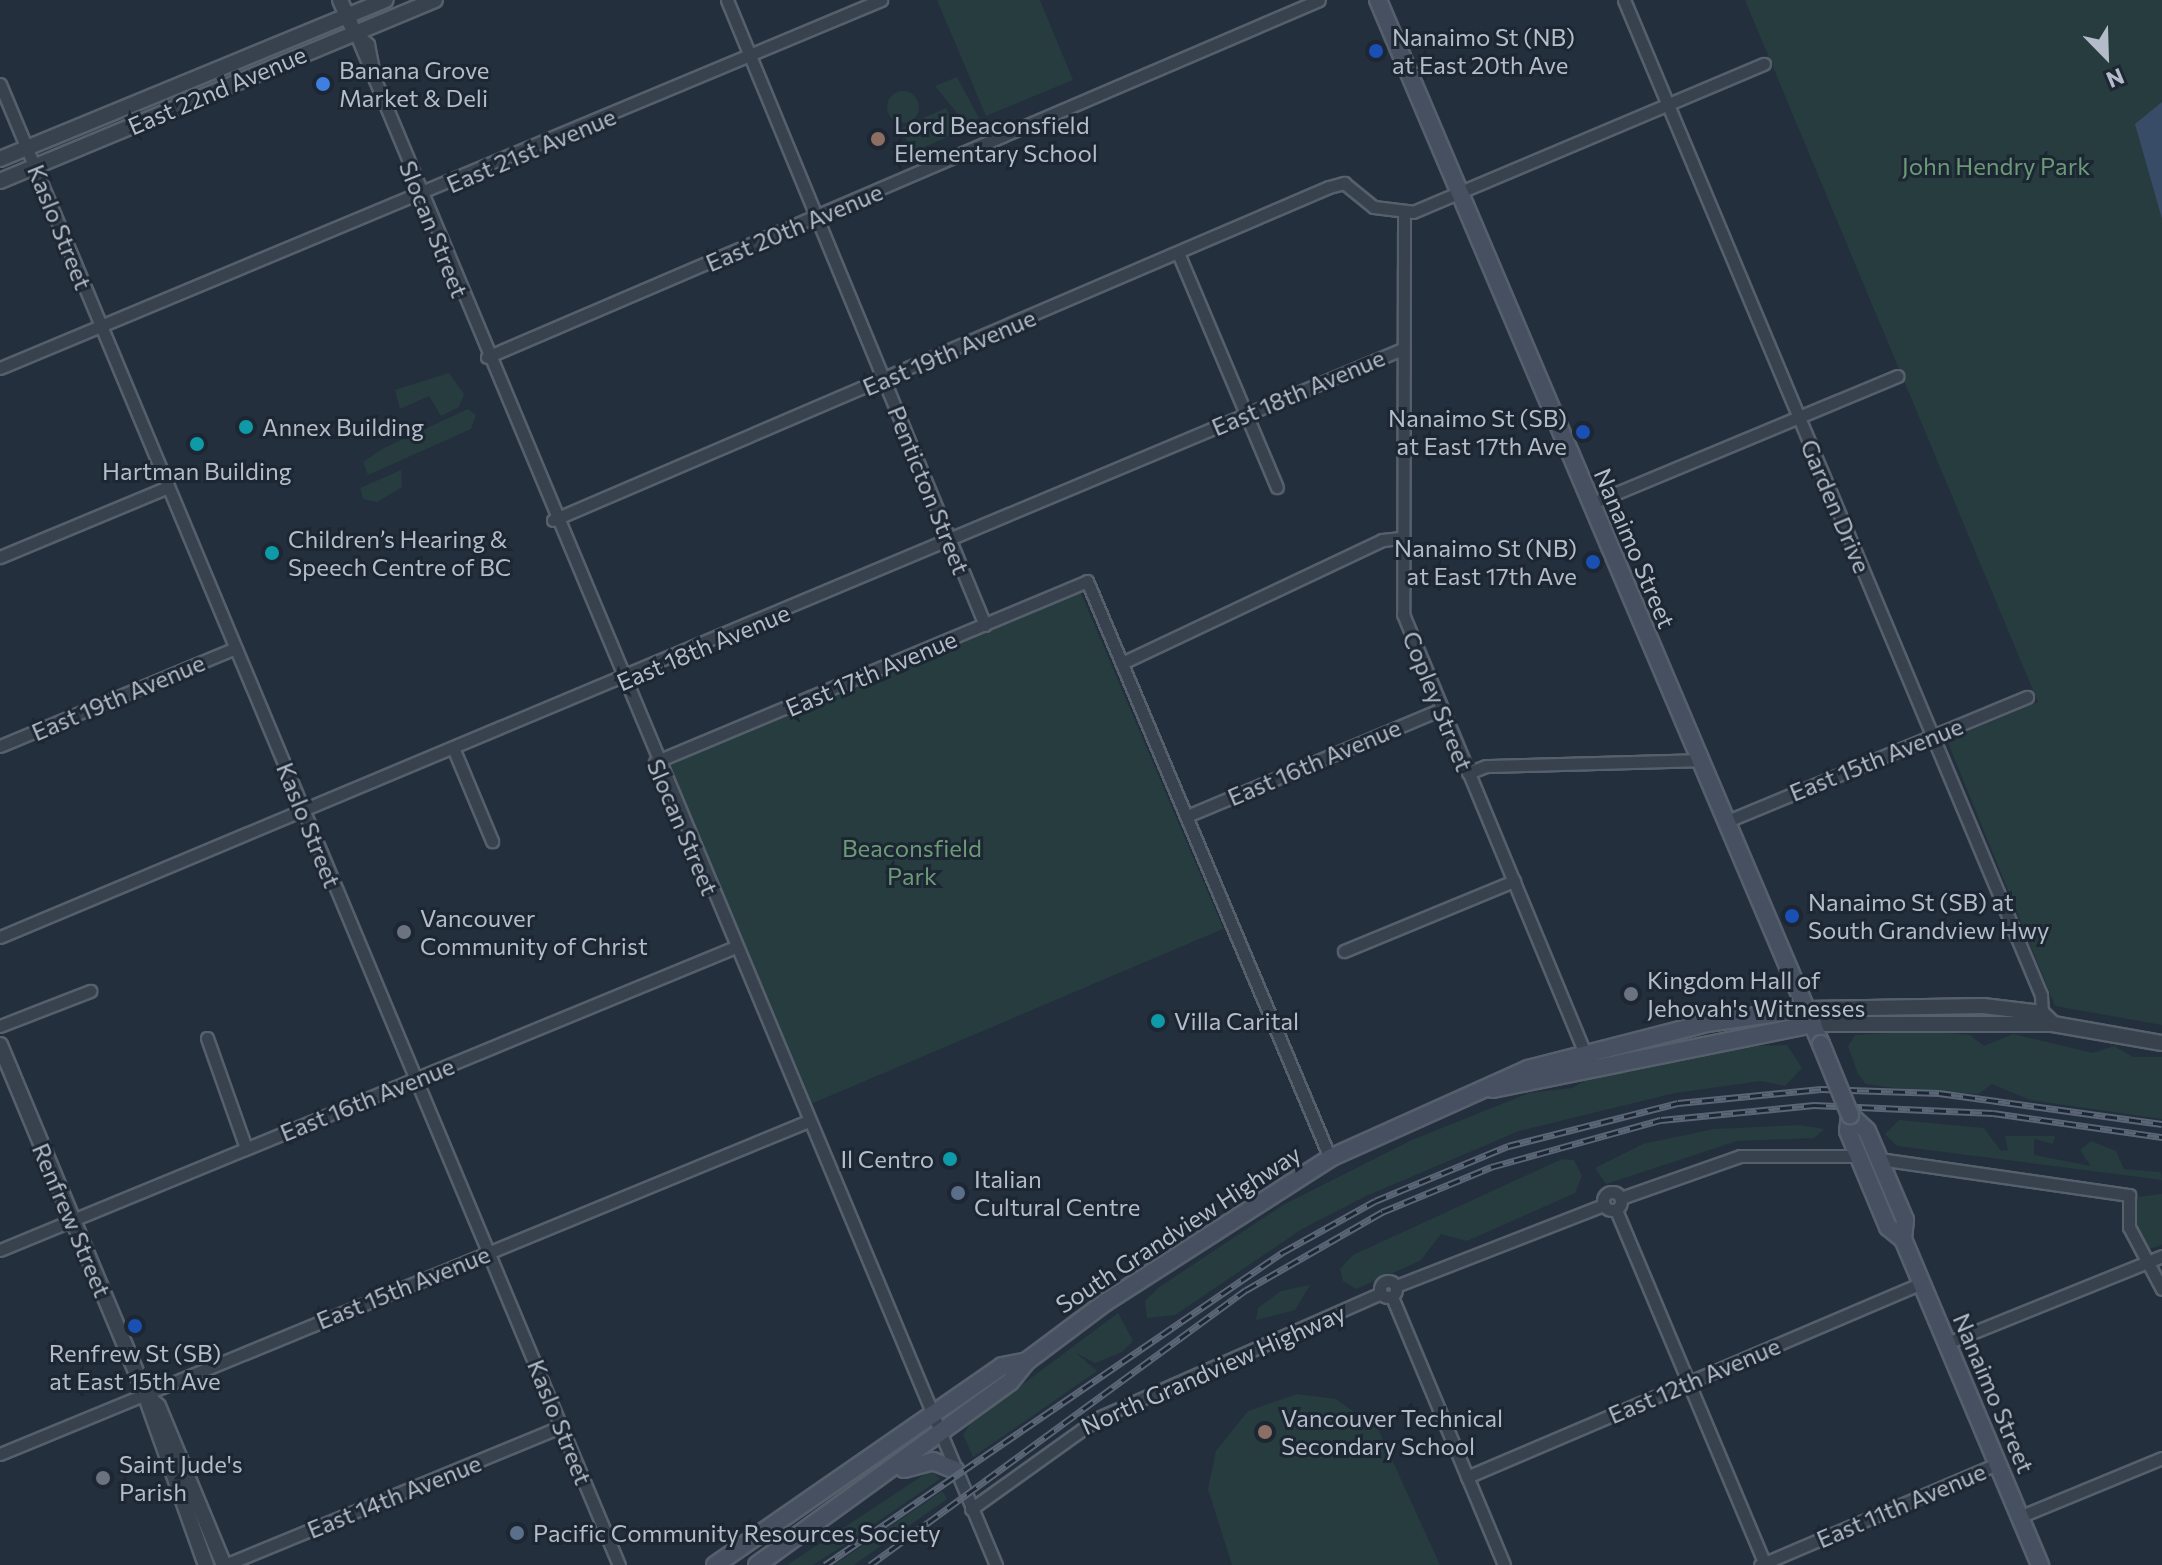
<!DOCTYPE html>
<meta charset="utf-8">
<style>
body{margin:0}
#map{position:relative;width:2162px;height:1565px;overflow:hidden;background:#242f3e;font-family:Commissioner,sans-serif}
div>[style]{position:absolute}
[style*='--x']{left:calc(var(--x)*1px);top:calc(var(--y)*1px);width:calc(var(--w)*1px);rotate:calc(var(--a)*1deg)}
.green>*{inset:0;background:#263c3f;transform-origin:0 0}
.round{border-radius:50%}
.water>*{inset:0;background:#394c67}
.roads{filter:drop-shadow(2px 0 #565f6c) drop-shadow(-2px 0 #565f6c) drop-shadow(0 2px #565f6c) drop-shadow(0 -2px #565f6c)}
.minor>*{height:11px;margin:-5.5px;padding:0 5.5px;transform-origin:5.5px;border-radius:5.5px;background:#38414e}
.minor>.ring{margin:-5.5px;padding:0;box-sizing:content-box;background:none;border:11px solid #38414e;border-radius:50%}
.tertiary>*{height:14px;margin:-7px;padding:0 7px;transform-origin:7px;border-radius:7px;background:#38414e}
.secondary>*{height:16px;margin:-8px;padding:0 8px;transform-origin:8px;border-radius:8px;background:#465061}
.rail>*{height:7px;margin-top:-3.5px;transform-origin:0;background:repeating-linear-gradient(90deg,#1d2633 0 12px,#5a6575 0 24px);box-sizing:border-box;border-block:2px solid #5a6575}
.bridges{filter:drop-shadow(2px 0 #565f6c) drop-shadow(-2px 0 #565f6c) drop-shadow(0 2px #565f6c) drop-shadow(0 -2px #565f6c)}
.secondary-bridge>*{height:16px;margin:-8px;padding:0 8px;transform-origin:8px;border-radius:8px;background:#465061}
.dots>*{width:22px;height:22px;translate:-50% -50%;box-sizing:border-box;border:4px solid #1d2633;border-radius:50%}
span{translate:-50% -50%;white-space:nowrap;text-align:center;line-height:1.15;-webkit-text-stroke:6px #1d2633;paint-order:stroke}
.poi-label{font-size:24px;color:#b4bcc9}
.left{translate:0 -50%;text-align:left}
.right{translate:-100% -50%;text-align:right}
.street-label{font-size:24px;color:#b4bcc9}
.park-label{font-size:24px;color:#6b9a76}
.north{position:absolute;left:2066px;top:16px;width:80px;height:80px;-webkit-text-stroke:6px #1d2633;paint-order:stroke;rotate:157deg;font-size:22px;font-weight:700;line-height:32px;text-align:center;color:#b4bcc9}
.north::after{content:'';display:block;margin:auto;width:28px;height:36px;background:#b4bcc9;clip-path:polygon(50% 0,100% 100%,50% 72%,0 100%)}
</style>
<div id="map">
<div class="green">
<i style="clip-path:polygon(937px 0,1040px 0,1073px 80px,986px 116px)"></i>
<i style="clip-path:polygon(1745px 0,2162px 0,2162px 1025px,2055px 1006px,1947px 740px,2038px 702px)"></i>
<i style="clip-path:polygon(267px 57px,260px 67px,50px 152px,50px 146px)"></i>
<i style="clip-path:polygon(957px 77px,979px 118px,966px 124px,935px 86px)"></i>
<i class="round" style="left:887px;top:91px;width:32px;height:32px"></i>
<i style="left:946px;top:108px;width:27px;height:49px;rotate:66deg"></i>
<i style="clip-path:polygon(449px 373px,464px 394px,459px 407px,441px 416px,429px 396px,400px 409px,395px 390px)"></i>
<i style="clip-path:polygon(468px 409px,476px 415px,471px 429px,368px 475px,363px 462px,382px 449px)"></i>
<i style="clip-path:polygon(401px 470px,402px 487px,377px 502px,363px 499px,360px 488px)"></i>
<i style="left:1080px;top:591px;width:367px;height:447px;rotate:67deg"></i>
<i style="clip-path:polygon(1925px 1031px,1970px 1035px,1984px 1046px,2013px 1034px,2093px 1053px,2114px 1046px,2133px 1057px,2162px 1057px,2162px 1119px,2030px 1100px,1992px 1084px,1978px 1094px,1894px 1088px,1866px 1084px,1858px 1074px,1848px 1046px,1855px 1035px)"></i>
<i style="clip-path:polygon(1787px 1045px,1802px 1068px,1785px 1086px,1761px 1081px,1675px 1093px,1519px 1131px,1366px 1196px,1302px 1229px,1175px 1315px,1147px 1318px,1145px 1301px,1158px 1288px,1283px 1205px,1412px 1140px,1529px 1093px,1572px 1088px,1594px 1076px,1739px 1046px)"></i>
<i style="clip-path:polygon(1899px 1120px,1984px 1128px,2001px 1151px,2008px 1150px,2005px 1136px,2055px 1136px,2053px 1144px,2034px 1139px,2034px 1155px,2091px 1166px,2080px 1150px,2091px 1141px,2116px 1151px,2124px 1169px,2161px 1172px,2162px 1180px,1897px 1146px,1885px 1134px)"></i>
<i style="clip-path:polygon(1799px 1125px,1824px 1129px,1814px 1138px,1737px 1141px,1606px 1184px,1595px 1168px,1643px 1144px,1714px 1129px)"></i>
<i style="clip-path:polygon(1562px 1159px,1574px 1160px,1582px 1176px,1575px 1193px,1467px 1241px,1441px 1234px,1420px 1261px,1356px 1289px,1343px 1281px,1340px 1269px,1353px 1255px)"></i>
<i style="clip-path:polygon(2162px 1194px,2162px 1245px,2145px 1250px,2132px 1219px,2137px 1197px)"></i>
<i style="clip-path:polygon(1310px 1285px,1295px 1310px,1256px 1320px,1258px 1308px,1281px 1291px)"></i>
<i style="clip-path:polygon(1118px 1313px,1133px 1341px,1122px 1352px,1095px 1363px,1076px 1353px,1097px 1371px,973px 1457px,963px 1434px,972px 1422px)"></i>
<i style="clip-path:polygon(1297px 1394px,1336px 1399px,1378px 1429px,1440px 1565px,1232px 1565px,1208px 1489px,1216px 1451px,1248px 1411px)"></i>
<i style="clip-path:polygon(931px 1470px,940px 1479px,841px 1547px,813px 1565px,787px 1565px)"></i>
<i style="clip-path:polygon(942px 1491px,947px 1499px,854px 1565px,834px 1565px)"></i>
</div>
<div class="water">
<i style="clip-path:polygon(2162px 102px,2162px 219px,2135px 124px)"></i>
</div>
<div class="roads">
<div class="minor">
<i style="--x:727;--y:0;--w:676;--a:67.57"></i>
<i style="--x:1624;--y:0;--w:1079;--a:67.26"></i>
<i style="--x:2041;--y:995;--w:18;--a:87"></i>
<i style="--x:355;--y:32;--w:1662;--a:67.31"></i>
<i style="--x:355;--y:32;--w:18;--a:43"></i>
<i style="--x:368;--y:44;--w:36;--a:79"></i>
<i style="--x:0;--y:84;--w:1605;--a:67.32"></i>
<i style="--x:1404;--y:214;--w:400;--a:90.1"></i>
<i style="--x:1403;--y:614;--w:484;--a:67.5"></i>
<i style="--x:1178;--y:253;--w:254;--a:67.1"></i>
<i style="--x:487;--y:357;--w:905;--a:-23.22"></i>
<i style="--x:0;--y:368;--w:955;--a:-22.67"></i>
<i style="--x:1590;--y:504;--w:333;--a:-22.6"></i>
<i style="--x:553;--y:520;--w:844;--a:-23.23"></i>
<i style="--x:1329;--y:187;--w:16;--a:-15"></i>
<i style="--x:1344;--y:183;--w:38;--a:39"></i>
<i style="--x:1374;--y:207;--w:39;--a:7"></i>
<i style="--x:1413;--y:212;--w:381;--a:-22.9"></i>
<i style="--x:0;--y:557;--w:182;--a:-22.6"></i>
<i style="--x:1122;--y:663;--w:288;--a:-25.3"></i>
<i style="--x:1382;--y:540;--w:19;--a:-6"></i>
<i style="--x:0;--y:746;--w:255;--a:-22.6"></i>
<i style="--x:454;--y:750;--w:99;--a:67.3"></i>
<i style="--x:655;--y:762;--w:468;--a:-22.7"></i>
<i style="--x:1087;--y:581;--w:626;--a:67.16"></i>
<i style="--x:1468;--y:773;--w:19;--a:-21"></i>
<i style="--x:1486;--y:766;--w:213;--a:-1.6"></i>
<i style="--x:1187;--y:816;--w:276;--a:-22.8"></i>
<i style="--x:1725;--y:822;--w:327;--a:-22.5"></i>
<i style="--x:0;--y:937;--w:1520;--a:-22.75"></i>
<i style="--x:1344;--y:951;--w:184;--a:-22.4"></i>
<i style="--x:0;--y:1026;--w:97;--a:-21.3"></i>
<i style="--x:207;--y:1038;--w:117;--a:70.5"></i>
<i style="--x:1879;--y:1159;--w:253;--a:8.2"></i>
<i style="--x:2129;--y:1195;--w:32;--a:90"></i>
<i style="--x:2129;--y:1227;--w:70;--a:62"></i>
<i class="ring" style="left:1603px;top:1192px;width:7px;height:7px"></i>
<i style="--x:1621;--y:1198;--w:126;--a:-19.4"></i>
<i style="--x:1740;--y:1156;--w:119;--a:0"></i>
<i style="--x:1616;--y:1210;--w:385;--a:67.2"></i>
<i style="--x:0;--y:1250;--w:793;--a:-22.39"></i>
<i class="ring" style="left:1380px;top:1281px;width:5px;height:5px"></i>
<i style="--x:1396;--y:1286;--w:223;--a:-21.3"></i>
<i style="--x:1392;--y:1297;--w:290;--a:67.3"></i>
<i style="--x:1947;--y:1343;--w:232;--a:-22"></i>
<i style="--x:0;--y:1454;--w:872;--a:-22.39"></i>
<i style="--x:1467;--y:1477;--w:494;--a:-23.1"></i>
<i style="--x:971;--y:1509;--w:156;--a:-35.6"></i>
<i style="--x:1098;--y:1418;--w:309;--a:-23.8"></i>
<i style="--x:2019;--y:1517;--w:155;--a:-22.4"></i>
<i style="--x:225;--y:1565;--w:365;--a:-22.4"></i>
<i style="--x:1760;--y:1565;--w:258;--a:-23.1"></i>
</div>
<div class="tertiary">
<i style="--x:340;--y:0;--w:27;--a:66"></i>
<i style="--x:0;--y:159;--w:417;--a:-22.4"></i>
<i style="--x:0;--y:181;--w:471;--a:-22.6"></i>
<i style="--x:1807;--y:1009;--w:176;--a:-1"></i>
<i style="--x:1983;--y:1006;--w:59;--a:6.8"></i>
<i style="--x:2042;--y:1013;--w:16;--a:45"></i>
<i style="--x:1813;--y:1024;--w:240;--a:0"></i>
<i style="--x:2053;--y:1024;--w:111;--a:9.9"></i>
<i style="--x:0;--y:1045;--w:378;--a:67.4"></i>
<i style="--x:145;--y:1394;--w:182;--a:70.4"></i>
<i style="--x:145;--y:1394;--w:18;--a:43"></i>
<i style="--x:158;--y:1406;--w:172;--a:67.5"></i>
</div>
<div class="secondary">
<i style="--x:1378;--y:0;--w:1134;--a:67.01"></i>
<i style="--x:1493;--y:1089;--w:327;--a:-11.5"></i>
<i style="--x:1850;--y:1115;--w:23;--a:43"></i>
<i style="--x:1867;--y:1131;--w:97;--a:66.9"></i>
<i style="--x:1905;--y:1220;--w:19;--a:96"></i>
<i style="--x:1903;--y:1239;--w:354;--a:67.2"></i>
<i style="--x:1850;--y:1115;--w:16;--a:97"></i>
<i style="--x:1848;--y:1131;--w:104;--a:67.4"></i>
<i style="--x:1888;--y:1227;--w:19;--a:39"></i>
<i style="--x:904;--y:1469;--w:30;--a:-15"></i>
<i style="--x:933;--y:1461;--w:24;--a:22"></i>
<i style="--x:715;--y:1565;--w:349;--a:-34.7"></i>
<i style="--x:1002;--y:1366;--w:25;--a:-11"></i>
<i style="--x:757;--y:1565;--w:312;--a:-35.9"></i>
<i style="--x:1010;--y:1382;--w:27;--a:-51"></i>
<i style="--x:1027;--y:1361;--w:99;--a:-36.8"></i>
<i style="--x:1106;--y:1302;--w:266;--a:-32.7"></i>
<i style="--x:1330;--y:1158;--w:217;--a:-24.2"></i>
<i style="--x:1528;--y:1069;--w:185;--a:-14.4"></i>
<i style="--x:1707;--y:1023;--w:101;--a:-8"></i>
</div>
</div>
<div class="rail">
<i style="--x:825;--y:1565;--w:555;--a:-34.35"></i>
<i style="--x:1283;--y:1252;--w:105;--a:-29"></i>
<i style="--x:1375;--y:1201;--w:144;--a:-22.5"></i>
<i style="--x:1508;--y:1146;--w:175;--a:-14.2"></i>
<i style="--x:1678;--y:1103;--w:144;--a:-5.6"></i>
<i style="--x:1821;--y:1089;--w:118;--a:1.9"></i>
<i style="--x:1939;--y:1093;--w:225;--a:7.9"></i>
<i style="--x:870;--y:1565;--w:466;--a:-36.2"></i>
<i style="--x:1246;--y:1290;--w:157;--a:-29.8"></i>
<i style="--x:1382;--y:1212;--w:118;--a:-22.4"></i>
<i style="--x:1491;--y:1167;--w:176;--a:-15.5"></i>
<i style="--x:1661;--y:1120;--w:154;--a:-5.6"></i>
<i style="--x:1814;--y:1105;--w:179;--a:2.6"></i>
<i style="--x:1993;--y:1113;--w:171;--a:8.1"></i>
</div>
<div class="bridges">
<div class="secondary-bridge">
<i style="--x:1821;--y:1044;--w:77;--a:67.8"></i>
</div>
</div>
<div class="dots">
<i style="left:1376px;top:51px;background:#1a4fb4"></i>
<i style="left:323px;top:84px;background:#3f7fe0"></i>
<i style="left:878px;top:139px;background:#8d6e63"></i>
<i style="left:246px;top:427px;background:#0f9aa8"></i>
<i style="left:1583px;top:432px;background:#1a4fb4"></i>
<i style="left:197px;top:444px;background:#0f9aa8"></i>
<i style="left:272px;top:553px;background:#0f9aa8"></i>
<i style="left:1593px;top:562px;background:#1a4fb4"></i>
<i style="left:1792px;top:916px;background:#1a4fb4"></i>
<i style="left:404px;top:932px;background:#6b7280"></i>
<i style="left:1631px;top:994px;background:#6b7280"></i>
<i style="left:1158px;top:1021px;background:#0f9aa8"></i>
<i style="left:950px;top:1159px;background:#0f9aa8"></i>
<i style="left:958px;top:1193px;background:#5c6f8a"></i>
<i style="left:135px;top:1326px;background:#1a4fb4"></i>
<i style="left:1265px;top:1432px;background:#8d6e63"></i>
<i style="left:103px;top:1478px;background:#6b7280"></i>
<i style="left:517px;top:1533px;background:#5c6f8a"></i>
</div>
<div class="poi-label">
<span class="left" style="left:1392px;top:51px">Nanaimo St (NB)<br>at East 20th Ave</span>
<span class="left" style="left:339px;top:84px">Banana Grove<br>Market &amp; Deli</span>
<span class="left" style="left:894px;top:139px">Lord Beaconsfield<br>Elementary School</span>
<span class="right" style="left:1567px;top:432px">Nanaimo St (SB)<br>at East 17th Ave</span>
<span class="left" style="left:262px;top:427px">Annex Building</span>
<span style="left:197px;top:471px">Hartman Building</span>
<span class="left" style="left:288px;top:553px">Children’s Hearing &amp;<br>Speech Centre of BC</span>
<span class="right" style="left:1577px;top:562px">Nanaimo St (NB)<br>at East 17th Ave</span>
<span class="left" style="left:1808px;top:916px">Nanaimo St (SB) at<br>South Grandview Hwy</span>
<span class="left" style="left:420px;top:932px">Vancouver<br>Community of Christ</span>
<span class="left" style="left:1647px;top:994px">Kingdom Hall of<br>Jehovah's Witnesses</span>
<span class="left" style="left:1174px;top:1021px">Villa Carital</span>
<span class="right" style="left:934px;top:1159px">Il Centro</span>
<span class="left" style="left:974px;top:1193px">Italian<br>Cultural Centre</span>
<span style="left:135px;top:1367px">Renfrew St (SB)<br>at East 15th Ave</span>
<span class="left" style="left:1281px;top:1432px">Vancouver Technical<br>Secondary School</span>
<span class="left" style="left:119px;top:1478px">Saint Jude's<br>Parish</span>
<span class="left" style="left:533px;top:1533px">Pacific Community Resources Society</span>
</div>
<div class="street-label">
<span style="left:217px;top:90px;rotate:-23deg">East 22nd Avenue</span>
<span style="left:531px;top:150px;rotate:-23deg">East 21st Avenue</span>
<span style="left:60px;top:227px;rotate:68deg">Kaslo Street</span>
<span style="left:794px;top:227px;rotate:-23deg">East 20th Avenue</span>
<span style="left:434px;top:229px;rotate:68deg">Slocan Street</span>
<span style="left:949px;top:352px;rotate:-23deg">East 19th Avenue</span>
<span style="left:1298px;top:392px;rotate:-23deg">East 18th Avenue</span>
<span style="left:929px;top:490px;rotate:68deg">Penticton Street</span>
<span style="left:1836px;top:506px;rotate:67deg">Garden Drive</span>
<span style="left:1635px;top:548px;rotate:67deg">Nanaimo Street</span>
<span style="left:703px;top:647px;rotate:-23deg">East 18th Avenue</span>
<span style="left:871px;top:673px;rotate:-23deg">East 17th Avenue</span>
<span style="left:118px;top:697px;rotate:-23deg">East 19th Avenue</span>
<span style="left:1438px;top:701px;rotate:68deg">Copley Street</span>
<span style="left:1876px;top:759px;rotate:-22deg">East 15th Avenue</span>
<span style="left:1314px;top:762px;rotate:-23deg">East 16th Avenue</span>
<span style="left:309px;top:825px;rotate:68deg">Kaslo Street</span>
<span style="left:683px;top:827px;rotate:67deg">Slocan Street</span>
<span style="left:367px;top:1099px;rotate:-22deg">East 16th Avenue</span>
<span style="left:72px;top:1220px;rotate:67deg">Renfrew Street</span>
<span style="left:1178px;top:1229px;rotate:-33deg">South Grandview Highway</span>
<span style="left:403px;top:1287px;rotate:-22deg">East 15th Avenue</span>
<span style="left:1213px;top:1369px;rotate:-24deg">North Grandview Highway</span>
<span style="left:1694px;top:1380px;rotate:-23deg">East 12th Avenue</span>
<span style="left:1994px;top:1393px;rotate:67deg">Nanaimo Street</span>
<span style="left:560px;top:1422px;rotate:68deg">Kaslo Street</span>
<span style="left:394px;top:1496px;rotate:-22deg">East 14th Avenue</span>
<span style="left:1901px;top:1505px;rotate:-23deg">East 11th Avenue</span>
</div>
<div class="park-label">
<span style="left:1996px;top:166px">John Hendry Park</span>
<span style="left:912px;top:862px">Beaconsfield<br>Park</span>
</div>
<div class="north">N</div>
</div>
